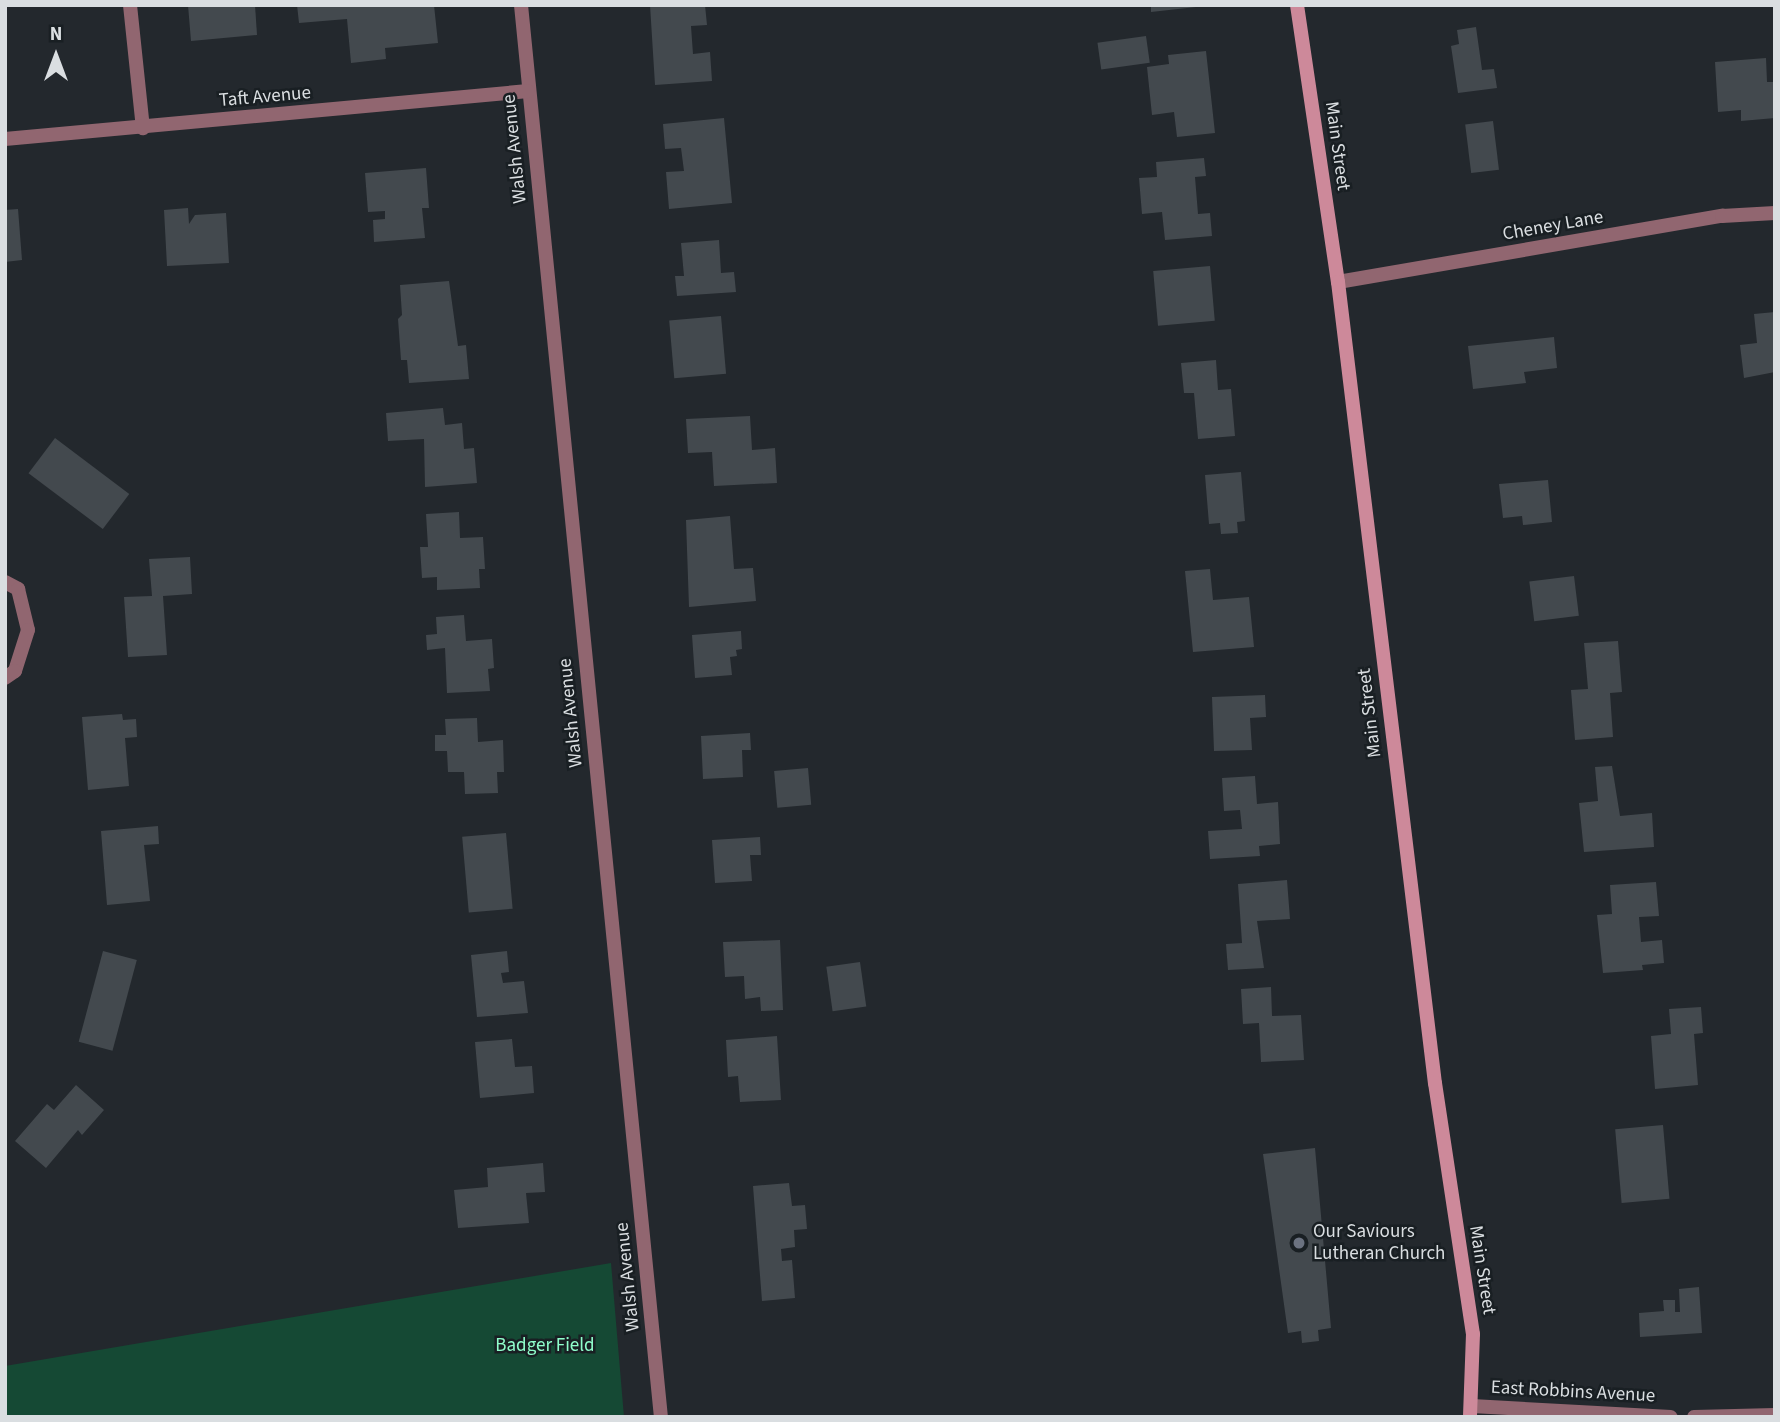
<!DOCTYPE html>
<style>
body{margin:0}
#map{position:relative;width:1780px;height:1422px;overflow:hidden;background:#23282d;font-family:"Source Sans 3",sans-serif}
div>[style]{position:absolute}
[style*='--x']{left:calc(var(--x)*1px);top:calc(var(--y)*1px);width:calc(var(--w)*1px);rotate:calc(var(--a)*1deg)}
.green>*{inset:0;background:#154934}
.building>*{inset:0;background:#43494e;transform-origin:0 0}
.minor>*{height:14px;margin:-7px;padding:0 7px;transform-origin:7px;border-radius:7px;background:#916670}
.secondary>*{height:14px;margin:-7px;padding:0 7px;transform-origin:7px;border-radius:7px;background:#cd899a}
.dots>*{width:19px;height:19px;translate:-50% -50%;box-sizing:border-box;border:4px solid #191f23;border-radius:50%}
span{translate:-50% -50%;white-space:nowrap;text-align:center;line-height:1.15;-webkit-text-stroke:5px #191f23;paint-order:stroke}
.street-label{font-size:19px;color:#dadee1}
.poi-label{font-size:19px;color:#dadee1}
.left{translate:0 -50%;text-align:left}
.park-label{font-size:19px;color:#8ffdcb}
.frame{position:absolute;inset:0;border:7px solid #dadee1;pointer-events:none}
.north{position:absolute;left:21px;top:21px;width:70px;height:70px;-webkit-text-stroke:5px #191f23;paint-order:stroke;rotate:0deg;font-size:19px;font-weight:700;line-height:28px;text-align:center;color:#dadee1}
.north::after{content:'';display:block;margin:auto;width:24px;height:32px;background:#dadee1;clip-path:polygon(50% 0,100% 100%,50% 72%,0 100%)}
</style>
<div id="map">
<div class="green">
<i style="clip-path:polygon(611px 1263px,624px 1417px,5px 1417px,5px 1366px)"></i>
</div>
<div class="building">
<i style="clip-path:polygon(188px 5px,255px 5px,257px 35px,191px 41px)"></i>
<i style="clip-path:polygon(297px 5px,434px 5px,438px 43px,385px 48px,386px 59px,351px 63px,347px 19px,299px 23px)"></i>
<i style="clip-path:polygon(650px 5px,705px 5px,707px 25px,691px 26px,693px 54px,710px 52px,712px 81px,655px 85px)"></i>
<i style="clip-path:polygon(1151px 5px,1196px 5px,1196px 7px,1151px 12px)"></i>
<i style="clip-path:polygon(1476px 27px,1482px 70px,1494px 69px,1497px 88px,1458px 93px,1451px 46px,1459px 44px,1457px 30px)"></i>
<i style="left:1146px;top:36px;width:27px;height:49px;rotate:82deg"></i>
<i style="clip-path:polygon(1206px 51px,1215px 133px,1177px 137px,1174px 112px,1152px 115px,1147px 67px,1169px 64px,1168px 55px)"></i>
<i style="clip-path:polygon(1766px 58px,1767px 82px,1773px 82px,1775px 118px,1741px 121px,1741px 110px,1718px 112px,1715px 62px)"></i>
<i style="clip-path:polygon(724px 118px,732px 203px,669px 209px,666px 172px,684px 171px,681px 148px,665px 149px,663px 124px)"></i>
<i style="left:1493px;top:121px;width:49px;height:28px;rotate:83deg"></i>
<i style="clip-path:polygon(1204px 158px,1206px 176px,1195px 177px,1198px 214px,1210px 213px,1212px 236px,1165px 240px,1162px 212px,1142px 214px,1139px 178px,1157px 177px,1156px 162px)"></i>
<i style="clip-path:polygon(426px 168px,429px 208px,422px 208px,425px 238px,374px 242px,373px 220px,385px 219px,385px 211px,368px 212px,365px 173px)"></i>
<i style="clip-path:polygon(188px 208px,189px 224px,195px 215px,226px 213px,229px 263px,167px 266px,164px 210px)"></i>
<i style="clip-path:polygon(18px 209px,22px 260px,5px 262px,5px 210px)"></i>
<i style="clip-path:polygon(719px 240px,721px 273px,734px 272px,736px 292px,677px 296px,675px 276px,684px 276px,681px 243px)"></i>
<i style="left:1210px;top:266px;width:55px;height:57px;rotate:85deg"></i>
<i style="clip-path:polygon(449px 281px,458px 346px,466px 345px,469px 379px,409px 383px,407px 360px,401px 360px,398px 319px,402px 315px,400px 285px)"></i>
<i style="clip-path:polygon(1775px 312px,1775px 372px,1744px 378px,1740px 345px,1757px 343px,1754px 314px)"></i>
<i style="left:721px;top:316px;width:58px;height:52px;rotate:85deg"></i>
<i style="clip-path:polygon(1554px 337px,1557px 368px,1524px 372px,1526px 383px,1473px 389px,1468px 346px)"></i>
<i style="clip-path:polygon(1216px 360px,1218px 390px,1231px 389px,1235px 436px,1198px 439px,1194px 393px,1184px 393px,1181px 363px)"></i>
<i style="clip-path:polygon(443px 408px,445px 425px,462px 423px,464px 449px,474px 448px,477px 483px,425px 487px,424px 439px,388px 441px,386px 413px)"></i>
<i style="clip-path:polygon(750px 416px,752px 450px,775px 448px,777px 483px,714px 486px,712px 452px,688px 453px,686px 419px)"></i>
<i style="left:55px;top:438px;width:93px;height:44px;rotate:37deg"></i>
<i style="clip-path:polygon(1241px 472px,1245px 521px,1237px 522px,1238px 533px,1221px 534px,1220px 523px,1209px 524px,1205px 475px)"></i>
<i style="clip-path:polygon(1548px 480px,1552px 522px,1523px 525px,1522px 516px,1503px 518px,1499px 484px)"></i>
<i style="clip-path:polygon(459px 512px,460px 538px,483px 537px,485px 569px,479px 569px,480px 588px,437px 590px,437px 577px,422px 578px,420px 547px,428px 547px,426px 514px)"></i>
<i style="clip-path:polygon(730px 516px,734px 569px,753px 568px,756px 601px,689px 607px,686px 520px)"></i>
<i style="clip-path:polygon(190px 557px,192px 594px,163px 596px,167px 655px,128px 657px,124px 597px,152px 596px,149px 559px)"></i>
<i style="clip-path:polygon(1210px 569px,1213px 600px,1249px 597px,1254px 647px,1193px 652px,1185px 571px)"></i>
<i style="left:1574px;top:576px;width:40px;height:45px;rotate:83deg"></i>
<i style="clip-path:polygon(464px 615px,466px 641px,492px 639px,494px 668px,488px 669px,490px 691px,447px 693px,445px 648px,427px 650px,426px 635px,437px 634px,436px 617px)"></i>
<i style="clip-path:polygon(741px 631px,742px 649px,736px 650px,737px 656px,730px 657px,732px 675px,695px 678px,692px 635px)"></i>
<i style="clip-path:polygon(1618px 641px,1622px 692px,1610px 693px,1613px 737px,1575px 740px,1571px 690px,1588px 689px,1584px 643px)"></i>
<i style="clip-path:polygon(1265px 695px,1266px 717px,1250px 718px,1252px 750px,1214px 751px,1212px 697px)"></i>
<i style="clip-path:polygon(122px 714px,123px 720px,136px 719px,137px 737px,125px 738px,129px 786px,88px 790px,82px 717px)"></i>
<i style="clip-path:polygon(477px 718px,478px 742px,503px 740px,504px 772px,497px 772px,498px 793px,465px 794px,464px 772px,448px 772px,447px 751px,435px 751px,435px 735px,446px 735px,445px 719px)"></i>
<i style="clip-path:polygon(750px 733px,751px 750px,742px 750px,743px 777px,703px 779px,701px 736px)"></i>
<i style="clip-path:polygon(1612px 766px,1620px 816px,1652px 813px,1654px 847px,1584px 852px,1579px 803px,1598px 801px,1595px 767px)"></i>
<i style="left:808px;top:768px;width:37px;height:34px;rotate:85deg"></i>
<i style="clip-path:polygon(1255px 776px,1257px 804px,1278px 802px,1280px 844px,1259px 846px,1260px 856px,1210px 859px,1208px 831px,1242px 829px,1240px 810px,1224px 811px,1222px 778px)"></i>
<i style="clip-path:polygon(158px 826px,159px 844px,144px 845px,150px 901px,107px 905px,101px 831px)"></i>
<i style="left:506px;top:833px;width:76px;height:44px;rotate:85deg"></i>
<i style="clip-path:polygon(760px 837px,761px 855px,750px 855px,752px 881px,715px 883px,712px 840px)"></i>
<i style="clip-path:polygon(1287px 880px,1290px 919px,1257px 921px,1264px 968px,1228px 970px,1226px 944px,1242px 943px,1238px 884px)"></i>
<i style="clip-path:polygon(1656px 882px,1659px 916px,1639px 917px,1641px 942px,1662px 940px,1664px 963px,1642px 965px,1643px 970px,1603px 973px,1597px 915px,1612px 914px,1610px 885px)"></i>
<i style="clip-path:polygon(780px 940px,783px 1010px,761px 1011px,760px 997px,745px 999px,744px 976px,725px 977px,723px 942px)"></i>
<i style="left:103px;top:951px;width:35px;height:94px;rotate:15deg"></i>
<i style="clip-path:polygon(507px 951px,509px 972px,501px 973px,503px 983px,524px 981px,528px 1013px,477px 1017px,471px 955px)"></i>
<i style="left:860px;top:962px;width:45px;height:34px;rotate:82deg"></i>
<i style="clip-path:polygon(1271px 987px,1272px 1016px,1301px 1015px,1304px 1060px,1261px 1062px,1259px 1023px,1243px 1024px,1241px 989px)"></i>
<i style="clip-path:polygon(1701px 1007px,1703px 1033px,1694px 1034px,1698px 1085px,1655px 1089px,1651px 1036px,1671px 1034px,1669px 1009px)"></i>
<i style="clip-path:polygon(777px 1036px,781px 1100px,740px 1102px,738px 1076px,728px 1077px,726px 1040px)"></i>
<i style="clip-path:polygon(512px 1039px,515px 1067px,532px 1066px,534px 1093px,480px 1098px,475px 1042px)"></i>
<i style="clip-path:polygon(76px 1085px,104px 1110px,82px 1135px,78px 1130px,46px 1168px,15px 1141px,47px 1104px,54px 1110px)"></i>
<i style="left:1663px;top:1125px;width:74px;height:48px;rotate:85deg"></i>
<i style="clip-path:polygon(1315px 1148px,1331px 1328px,1318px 1330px,1319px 1341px,1302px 1343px,1301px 1331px,1288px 1333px,1263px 1154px)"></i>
<i style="clip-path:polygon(543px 1163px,545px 1192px,526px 1193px,529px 1223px,458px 1228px,454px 1190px,488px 1187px,487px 1168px)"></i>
<i style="clip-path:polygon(789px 1183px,792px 1206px,805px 1205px,807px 1229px,794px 1230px,795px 1247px,781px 1249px,782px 1261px,792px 1260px,795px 1298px,762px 1301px,753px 1186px)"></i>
<i style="clip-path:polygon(1699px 1287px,1702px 1333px,1640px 1337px,1639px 1313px,1664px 1311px,1663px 1300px,1675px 1300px,1675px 1312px,1680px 1312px,1679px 1289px)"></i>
</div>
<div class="minor">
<i style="--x:130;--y:5;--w:124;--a:84"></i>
<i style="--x:521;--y:5;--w:1419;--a:84.34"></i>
<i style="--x:5;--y:139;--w:525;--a:-5.24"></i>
<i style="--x:1338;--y:282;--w:390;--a:-9.8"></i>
<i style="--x:1722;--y:216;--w:53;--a:-3.2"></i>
<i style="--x:5;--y:582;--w:15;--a:28"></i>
<i style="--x:18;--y:589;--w:42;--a:76.3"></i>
<i style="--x:28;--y:630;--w:43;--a:107.6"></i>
<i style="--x:15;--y:671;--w:12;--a:145"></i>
<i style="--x:1472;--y:1406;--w:199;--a:3.2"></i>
<i style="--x:1694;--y:1417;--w:81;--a:-1.4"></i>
</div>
<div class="secondary">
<i style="--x:1297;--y:5;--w:280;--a:81.6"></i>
<i style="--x:1338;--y:282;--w:807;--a:83.1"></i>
<i style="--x:1435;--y:1083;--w:254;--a:81.4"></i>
<i style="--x:1473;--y:1334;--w:83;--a:92.1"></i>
</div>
<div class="dots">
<i style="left:1299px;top:1243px;background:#6b7280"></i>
</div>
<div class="street-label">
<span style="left:265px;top:97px;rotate:-5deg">Taft Avenue</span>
<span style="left:1337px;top:146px;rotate:82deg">Main Street</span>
<span style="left:515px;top:149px;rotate:-96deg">Walsh Avenue</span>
<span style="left:1553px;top:226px;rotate:-10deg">Cheney Lane</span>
<span style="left:571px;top:713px;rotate:-96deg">Walsh Avenue</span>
<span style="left:1370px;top:713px;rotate:-97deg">Main Street</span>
<span style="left:1482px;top:1270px;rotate:81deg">Main Street</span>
<span style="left:628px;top:1277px;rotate:-96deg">Walsh Avenue</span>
<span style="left:1573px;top:1392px;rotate:3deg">East Robbins Avenue</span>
</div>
<div class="poi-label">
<span class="left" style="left:1313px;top:1243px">Our Saviours<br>Lutheran Church</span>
</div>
<div class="park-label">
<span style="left:545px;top:1346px">Badger Field</span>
</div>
<div class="frame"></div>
<div class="north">N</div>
</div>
